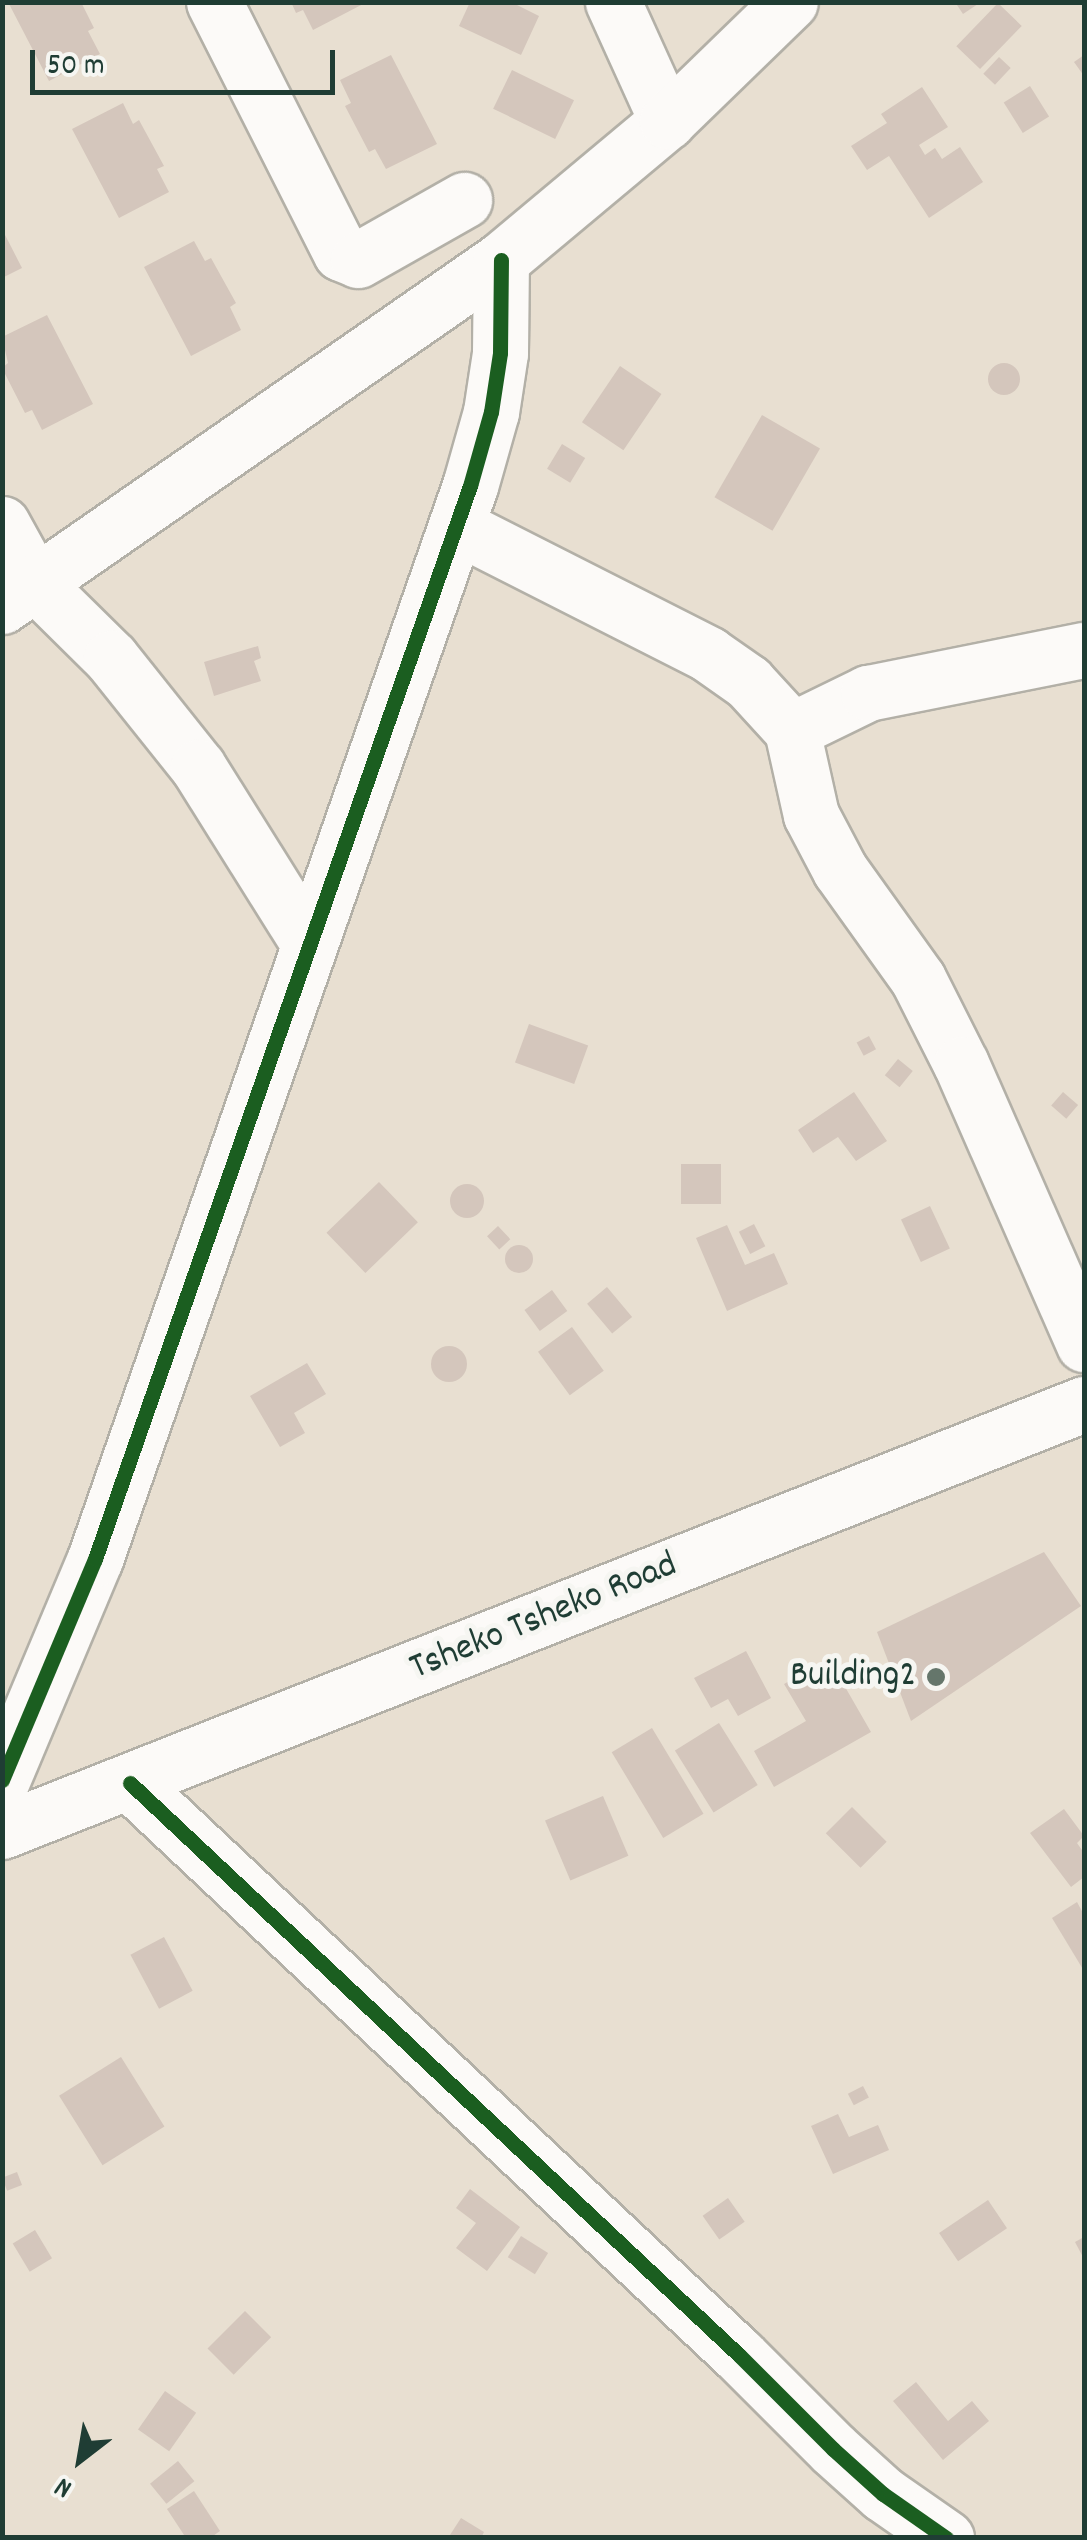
<!DOCTYPE html>
<style>
body{margin:0}
#map{position:relative;width:1087px;height:2540px;overflow:hidden;background:#e8dfd1;font-family:Dekko,sans-serif}
div>[style]{position:absolute}
[style*='--x']{left:calc(var(--x)*1px);top:calc(var(--y)*1px);width:calc(var(--w)*1px);rotate:calc(var(--a)*1deg)}
.building>*{inset:0;background:#d4c6bc;transform-origin:0 0}
.round{border-radius:50%}
.roads{filter:drop-shadow(2px 0 #b3b0a7) drop-shadow(-2px 0 #b3b0a7) drop-shadow(0 2px #b3b0a7) drop-shadow(0 -2px #b3b0a7)}
.minor>*{height:55px;margin:-27.5px;padding:0 27.5px;transform-origin:27.5px;border-radius:27.5px;background:#fcfaf8}
.highway>*{height:55px;margin:-27.5px;padding:0 27.5px;transform-origin:27.5px;border-radius:27.5px;background:#fcfaf8}
.cycleway>*{height:15px;margin:-7.5px;padding:0 7.5px;transform-origin:7.5px;border-radius:7.5px;background:#1b5e20}
.dots>*{width:28px;height:28px;translate:-50% -50%;box-sizing:border-box;border:5px solid #f6f6f2;border-radius:50%}
span{translate:-50% -50%;white-space:nowrap;text-align:center;line-height:1.15;-webkit-text-stroke:10px #f6f6f2;paint-order:stroke}
.street-label{font-size:38px;color:#1f3d34}
.poi-label{font-size:38px;color:#1f3d34}
.right{translate:-100% -50%;text-align:right}
.frame{position:absolute;inset:0;border:5px solid #1f3d34;pointer-events:none}
.north{position:absolute;left:30px;top:2410px;width:100px;height:100px;-webkit-text-stroke:8px #f6f6f2;paint-order:stroke;rotate:211deg;font-size:28px;font-weight:700;line-height:40px;text-align:center;color:#1f3d34}
.north::after{content:'';display:block;margin:auto;width:35px;height:45px;background:#1f3d34;clip-path:polygon(50% 0,100% 100%,50% 72%,0 100%)}
.scale{position:absolute;left:30px;top:50px;width:305px;height:45px;box-sizing:border-box;border:5px solid #1f3d34;border-top:0;padding-left:12px;font-size:30px;line-height:35px;white-space:nowrap;color:#1f3d34;-webkit-text-stroke:8px #f6f6f2;paint-order:stroke}
</style>
<div id="map">
<div class="building">
<i style="clip-path:polygon(8px 2px,81px 2px,94px 28px,88px 31px,100px 54px,49px 81px)"></i>
<i style="clip-path:polygon(291px 2px,367px 2px,313px 30px,303px 10px,296px 13px)"></i>
<i style="clip-path:polygon(470px 2px,511px 2px,539px 16px,521px 55px,459px 26px)"></i>
<i style="clip-path:polygon(955px 2px,981px 2px,963px 14px)"></i>
<i style="left:998px;top:3px;width:33px;height:60px;rotate:44deg"></i>
<i style="clip-path:polygon(391px 55px,437px 144px,386px 169px,375px 149px,369px 152px,345px 106px,351px 103px,340px 80px)"></i>
<i style="clip-path:polygon(1084px 55px,1084px 76px,1074px 62px)"></i>
<i style="left:999px;top:57px;width:16px;height:23px;rotate:43deg"></i>
<i style="left:512px;top:70px;width:69px;height:43px;rotate:26deg"></i>
<i style="left:1030px;top:86px;width:36px;height:31px;rotate:58deg"></i>
<i style="clip-path:polygon(922px 87px,948px 127px,919px 145px,925px 155px,935px 148px,942px 159px,960px 147px,983px 182px,929px 218px,889px 156px,867px 170px,851px 146px,887px 123px,881px 114px)"></i>
<i style="clip-path:polygon(123px 103px,133px 124px,139px 120px,164px 166px,157px 169px,169px 192px,119px 218px,72px 129px)"></i>
<i style="clip-path:polygon(2px 229px,22px 268px,2px 278px)"></i>
<i style="clip-path:polygon(194px 241px,205px 261px,211px 258px,236px 303px,230px 307px,241px 330px,191px 356px,144px 267px)"></i>
<i style="clip-path:polygon(47px 315px,93px 404px,42px 430px,32px 410px,25px 413px,2px 368px,8px 363px,2px 337px)"></i>
<i class="round" style="left:988px;top:363px;width:32px;height:32px"></i>
<i style="left:620px;top:366px;width:50px;height:68px;rotate:34deg"></i>
<i style="left:762px;top:415px;width:67px;height:95px;rotate:30deg"></i>
<i style="left:562px;top:444px;width:27px;height:29px;rotate:31deg"></i>
<i style="clip-path:polygon(258px 646px,261px 658px,254px 661px,261px 681px,214px 696px,204px 662px)"></i>
<i style="left:529px;top:1024px;width:63px;height:41px;rotate:20deg"></i>
<i style="left:869px;top:1036px;width:15px;height:14px;rotate:62deg"></i>
<i style="left:898px;top:1059px;width:19px;height:21px;rotate:39deg"></i>
<i style="clip-path:polygon(854px 1092px,887px 1141px,856px 1161px,838px 1137px,813px 1153px,798px 1130px)"></i>
<i style="left:1063px;top:1092px;width:20px;height:18px;rotate:41deg"></i>
<i style="left:681px;top:1164px;width:40px;height:40px"></i>
<i style="left:379px;top:1182px;width:56px;height:73px;rotate:46deg"></i>
<i class="round" style="left:450px;top:1184px;width:34px;height:34px"></i>
<i style="left:930px;top:1206px;width:47px;height:32px;rotate:65deg"></i>
<i style="left:754px;top:1224px;width:25px;height:17px;rotate:63deg"></i>
<i style="clip-path:polygon(727px 1225px,745px 1265px,774px 1253px,788px 1284px,727px 1311px,696px 1238px)"></i>
<i style="left:498px;top:1226px;width:18px;height:15px;rotate:47deg"></i>
<i class="round" style="left:505px;top:1245px;width:28px;height:28px"></i>
<i style="left:607px;top:1287px;width:39px;height:26px;rotate:50deg"></i>
<i style="left:552px;top:1290px;width:26px;height:34px;rotate:54deg"></i>
<i style="left:572px;top:1327px;width:54px;height:42px;rotate:54deg"></i>
<i class="round" style="left:431px;top:1346px;width:36px;height:36px"></i>
<i style="clip-path:polygon(307px 1363px,326px 1394px,294px 1413px,305px 1433px,280px 1447px,250px 1396px)"></i>
<i style="clip-path:polygon(1044px 1552px,1081px 1606px,911px 1721px,877px 1632px)"></i>
<i style="clip-path:polygon(746px 1651px,771px 1698px,738px 1716px,728px 1699px,711px 1708px,694px 1678px)"></i>
<i style="clip-path:polygon(829px 1659px,871px 1732px,774px 1787px,754px 1751px,806px 1721px,784px 1684px)"></i>
<i style="left:719px;top:1723px;width:73px;height:52px;rotate:58deg"></i>
<i style="left:652px;top:1728px;width:100px;height:47px;rotate:59deg"></i>
<i style="left:603px;top:1796px;width:65px;height:63px;rotate:67deg"></i>
<i style="left:852px;top:1807px;width:49px;height:37px;rotate:45deg"></i>
<i style="clip-path:polygon(1064px 1809px,1084px 1836px,1077px 1843px,1084px 1853px,1084px 1877px,1071px 1887px,1030px 1833px)"></i>
<i style="clip-path:polygon(1077px 1902px,1084px 1915px,1084px 1971px,1052px 1918px)"></i>
<i style="left:164px;top:1937px;width:61px;height:38px;rotate:62deg"></i>
<i style="left:121px;top:2057px;width:82px;height:73px;rotate:58deg"></i>
<i style="left:863px;top:2086px;width:13px;height:17px;rotate:63deg"></i>
<i style="clip-path:polygon(838px 2114px,849px 2137px,878px 2125px,889px 2150px,833px 2174px,811px 2126px)"></i>
<i style="left:17px;top:2172px;width:14px;height:16px;rotate:69deg"></i>
<i style="clip-path:polygon(470px 2189px,520px 2227px,487px 2271px,456px 2248px,476px 2223px,456px 2208px)"></i>
<i style="left:728px;top:2198px;width:29px;height:31px;rotate:55deg"></i>
<i style="left:988px;top:2200px;width:34px;height:59px;rotate:56deg"></i>
<i style="left:35px;top:2230px;width:33px;height:26px;rotate:59deg"></i>
<i style="left:521px;top:2236px;width:32px;height:25px;rotate:32deg"></i>
<i style="clip-path:polygon(1084px 2237px,1084px 2259px,1075px 2242px)"></i>
<i style="left:245px;top:2311px;width:37px;height:53px;rotate:45deg"></i>
<i style="clip-path:polygon(916px 2382px,948px 2421px,972px 2401px,989px 2421px,943px 2460px,893px 2401px)"></i>
<i style="left:165px;top:2391px;width:38px;height:47px;rotate:35deg"></i>
<i style="left:178px;top:2461px;width:26px;height:36px;rotate:51deg"></i>
<i style="clip-path:polygon(194px 2491px,220px 2531px,210px 2538px,186px 2538px,167px 2509px)"></i>
<i style="clip-path:polygon(461px 2518px,484px 2532px,481px 2538px,448px 2538px)"></i>
</div>
<div class="roads">
<div class="minor">
<i style="--x:214;--y:2;--w:281;--a:63.2"></i>
<i style="--x:341;--y:253;--w:18;--a:22"></i>
<i style="--x:358;--y:260;--w:122;--a:-29.5"></i>
<i style="--x:613;--y:2;--w:131;--a:65.6"></i>
<i style="--x:2;--y:524;--w:66;--a:61.1"></i>
<i style="--x:34;--y:582;--w:108;--a:44.6"></i>
<i style="--x:111;--y:658;--w:139;--a:51.4"></i>
<i style="--x:198;--y:767;--w:209;--a:57.9"></i>
<i style="--x:456;--y:526;--w:283;--a:26.9"></i>
<i style="--x:708;--y:654;--w:49;--a:35"></i>
<i style="--x:748;--y:682;--w:65;--a:47.5"></i>
<i style="--x:792;--y:730;--w:87;--a:77.4"></i>
<i style="--x:811;--y:815;--w:62;--a:62.2"></i>
<i style="--x:840;--y:870;--w:134;--a:54.4"></i>
<i style="--x:918;--y:979;--w:95;--a:63.2"></i>
<i style="--x:961;--y:1064;--w:306;--a:66.3"></i>
<i style="--x:2;--y:606;--w:607;--a:-34.74"></i>
<i style="--x:501;--y:260;--w:217;--a:-39.9"></i>
<i style="--x:667;--y:121;--w:171;--a:-44.1"></i>
<i style="--x:792;--y:730;--w:85;--a:-26"></i>
<i style="--x:868;--y:693;--w:220;--a:-11.3"></i>
<i style="--x:2;--y:1780;--w:240;--a:-67.2"></i>
<i style="--x:95;--y:1559;--w:1137;--a:-70.74"></i>
<i style="--x:470;--y:486;--w:77;--a:-74.2"></i>
<i style="--x:491;--y:412;--w:60;--a:-81.3"></i>
<i style="--x:500;--y:353;--w:93;--a:-89.4"></i>
<i style="--x:130;--y:1783;--w:836;--a:43.21"></i>
<i style="--x:739;--y:2355;--w:133;--a:45"></i>
<i style="--x:833;--y:2449;--w:67;--a:42"></i>
<i style="--x:883;--y:2494;--w:77;--a:34.9"></i>
</div>
<div class="highway">
<i style="--x:2;--y:1831;--w:1163;--a:-21.54"></i>
</div>
</div>
<div class="cycleway">
<i style="--x:2;--y:1780;--w:240;--a:-67.2"></i>
<i style="--x:95;--y:1559;--w:1137;--a:-70.74"></i>
<i style="--x:470;--y:486;--w:77;--a:-74.2"></i>
<i style="--x:491;--y:412;--w:60;--a:-81.3"></i>
<i style="--x:500;--y:353;--w:93;--a:-89.4"></i>
<i style="--x:130;--y:1783;--w:836;--a:43.21"></i>
<i style="--x:739;--y:2355;--w:133;--a:45"></i>
<i style="--x:833;--y:2449;--w:67;--a:42"></i>
<i style="--x:883;--y:2494;--w:77;--a:34.9"></i>
</div>
<div class="dots">
<i style="left:936px;top:1677px;background:#65766b"></i>
</div>
<div class="street-label">
<span style="left:544px;top:1618px;rotate:-22deg">Tsheko Tsheko Road</span>
</div>
<div class="poi-label">
<span class="right" style="left:916px;top:1677px">Building2</span>
</div>
<div class="frame"></div>
<div class="north">N</div>
<div class="scale">50 m</div>
</div>
